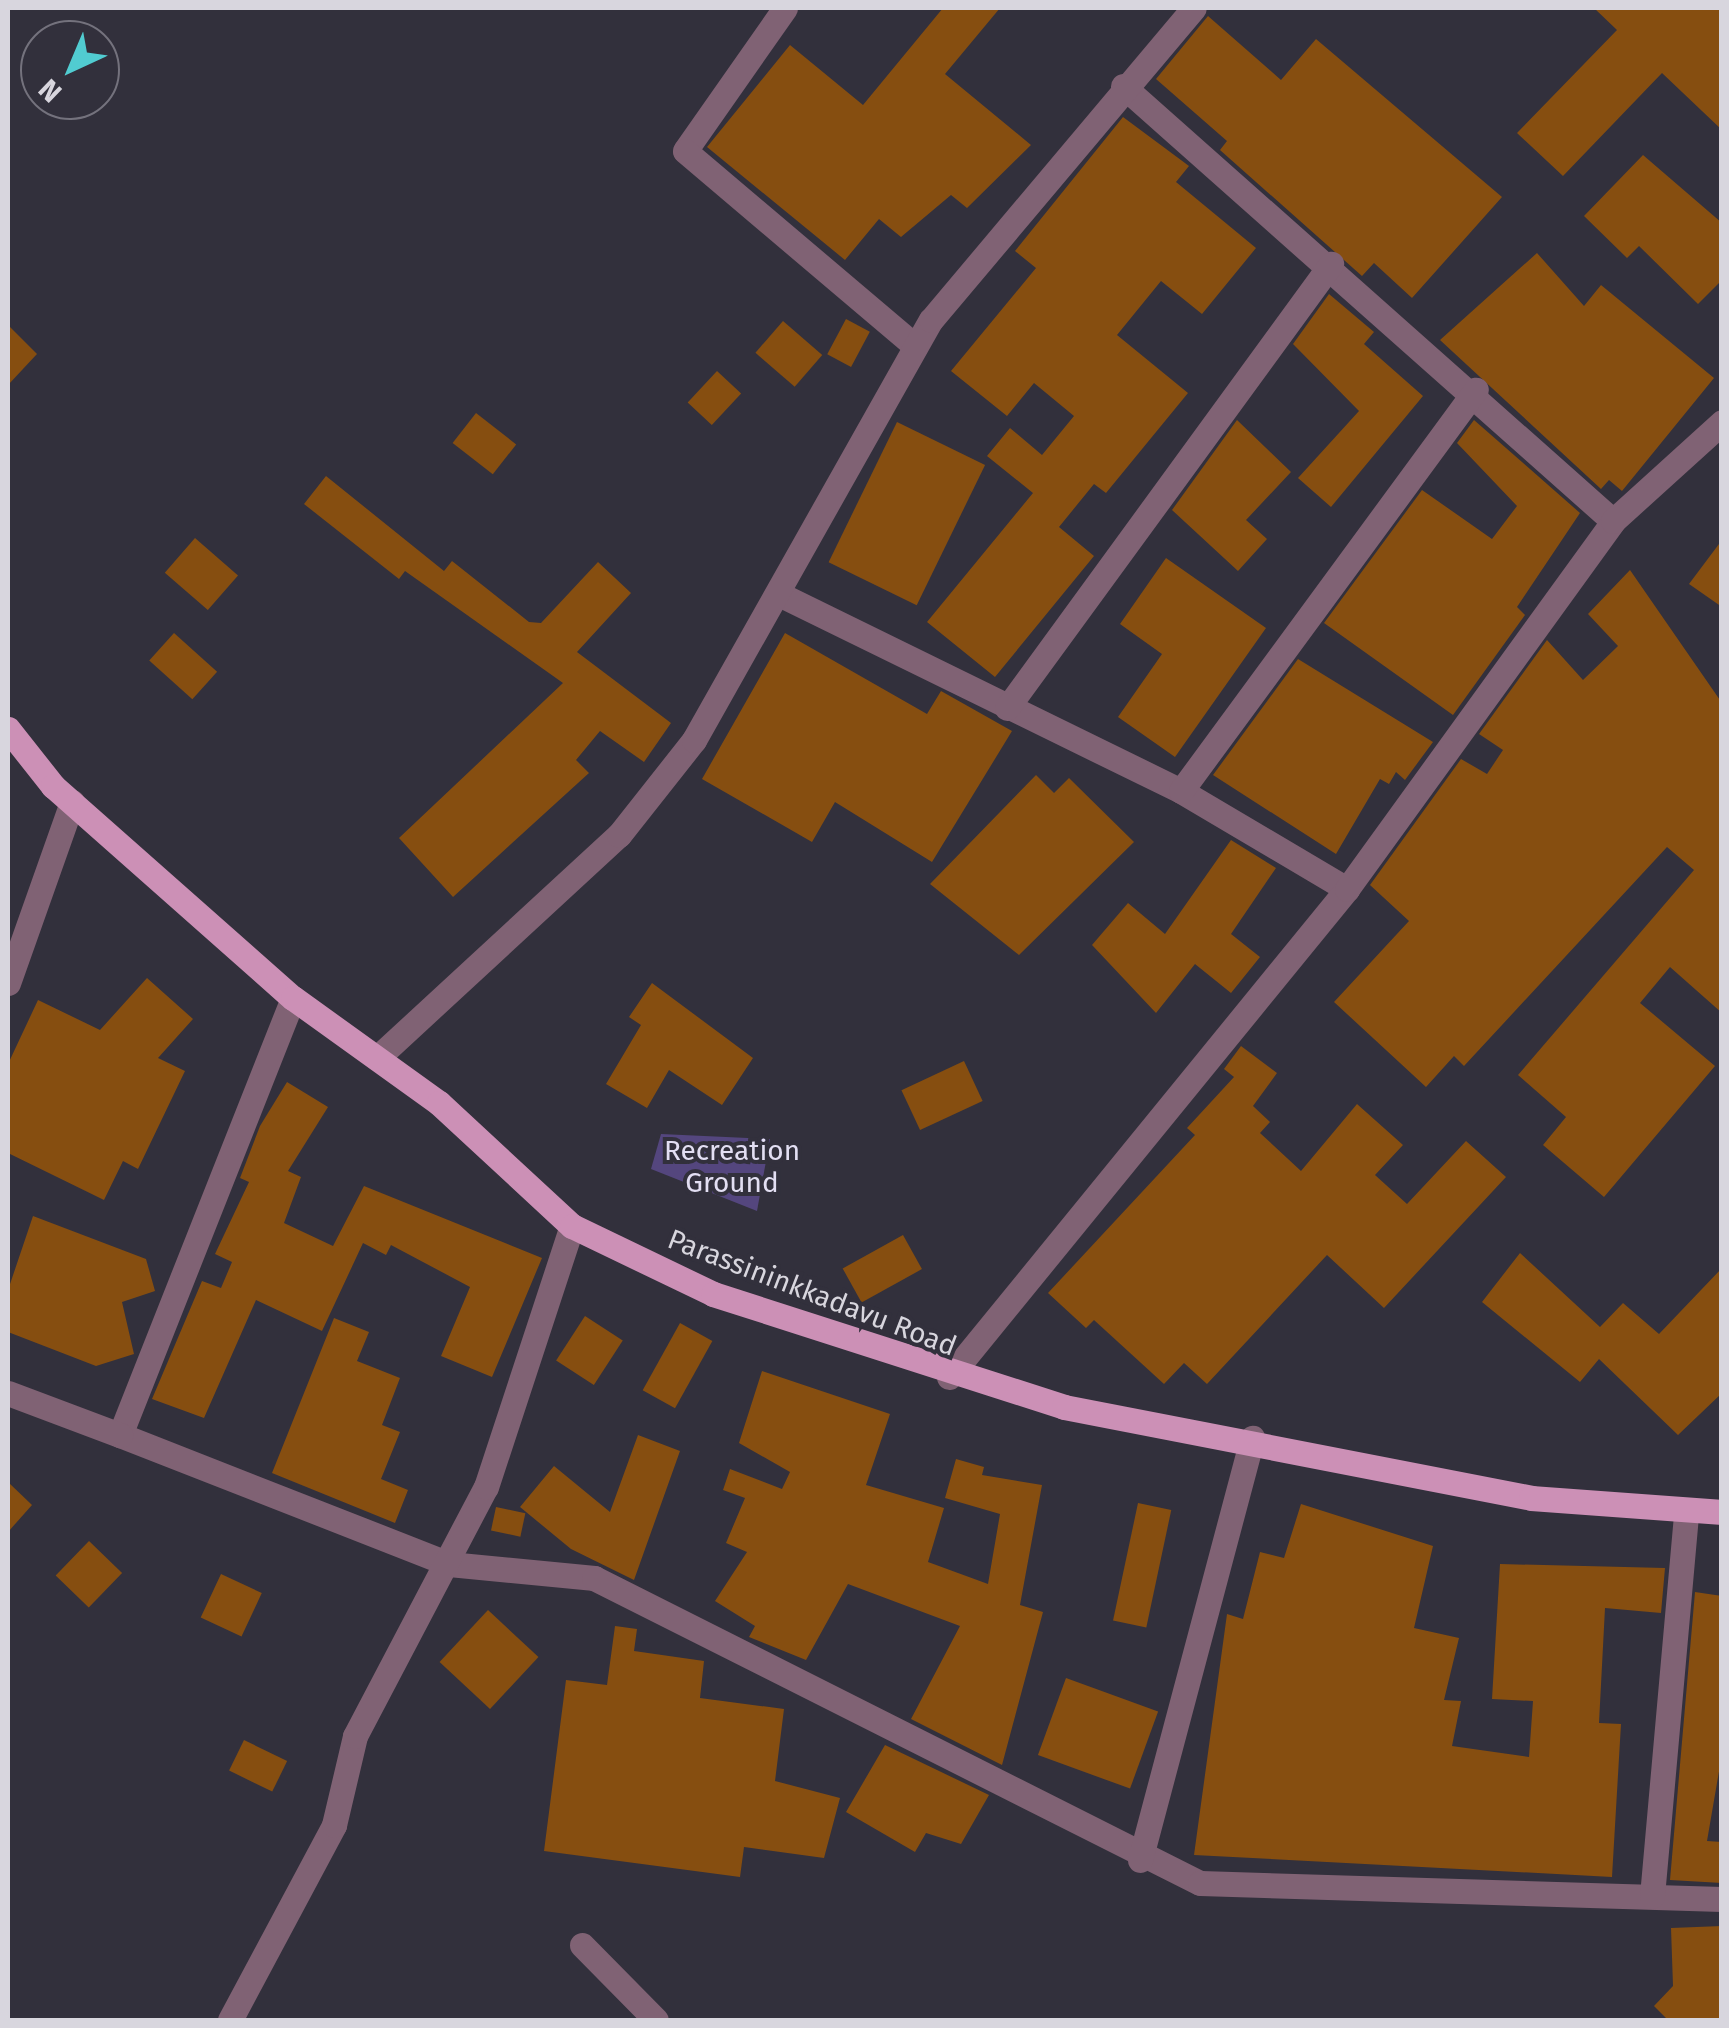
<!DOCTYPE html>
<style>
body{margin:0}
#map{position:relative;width:1729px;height:2028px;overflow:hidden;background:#32303c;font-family:"Fira Sans",sans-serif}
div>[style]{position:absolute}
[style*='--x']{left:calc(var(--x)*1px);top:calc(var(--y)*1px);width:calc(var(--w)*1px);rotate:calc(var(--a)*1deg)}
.green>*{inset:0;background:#54467e}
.building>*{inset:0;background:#864e10;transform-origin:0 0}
.minor>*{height:25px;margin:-12.5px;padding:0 12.5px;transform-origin:12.5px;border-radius:12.5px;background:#806274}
.major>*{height:25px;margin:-12.5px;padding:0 12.5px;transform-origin:12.5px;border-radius:12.5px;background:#cc90b6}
span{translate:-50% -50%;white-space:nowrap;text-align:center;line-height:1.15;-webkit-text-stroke:8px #32303c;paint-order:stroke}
.park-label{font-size:28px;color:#e3dff3}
.street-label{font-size:28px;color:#d8d6de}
.frame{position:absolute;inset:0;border:10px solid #d8d6de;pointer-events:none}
.north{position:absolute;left:20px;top:20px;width:100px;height:100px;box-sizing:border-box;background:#32303c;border:2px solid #74727d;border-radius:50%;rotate:224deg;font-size:28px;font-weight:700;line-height:40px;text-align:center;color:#d8d6de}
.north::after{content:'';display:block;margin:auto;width:35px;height:45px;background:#51ccd1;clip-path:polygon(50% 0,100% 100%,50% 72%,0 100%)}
</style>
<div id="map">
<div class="green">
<i style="clip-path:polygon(661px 1134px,770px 1139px,757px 1211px,651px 1169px)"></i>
</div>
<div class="building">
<i style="clip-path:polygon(943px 8px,1000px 8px,945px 74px,1031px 145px,967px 208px,951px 195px,901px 237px,879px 219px,845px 260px,707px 147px,790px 45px,863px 105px)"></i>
<i style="clip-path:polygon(1594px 8px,1722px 8px,1722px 130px,1662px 73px,1563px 176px,1517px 133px,1617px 30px)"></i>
<i style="clip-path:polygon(1208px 16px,1281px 80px,1316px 39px,1502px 197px,1412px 298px,1374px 263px,1362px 276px,1220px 150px,1227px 141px,1156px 79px)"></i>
<i style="clip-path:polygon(1123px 117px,1189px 166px,1176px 182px,1256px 248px,1202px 314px,1161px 281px,1117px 335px,1188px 393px,1106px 493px,1094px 484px,1059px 527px,1094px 556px,995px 677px,927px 622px,1033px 493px,987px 456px,1010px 428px,1042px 455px,1074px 416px,1034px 383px,1007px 416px,951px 371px,1036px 268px,1015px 251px)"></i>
<i style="clip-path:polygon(1643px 155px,1722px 223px,1722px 280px,1698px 304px,1639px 246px,1627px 258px,1584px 216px)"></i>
<i style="clip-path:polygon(1537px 253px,1584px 306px,1601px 285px,1714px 378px,1622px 491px,1609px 480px,1601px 489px,1440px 340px)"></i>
<i style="clip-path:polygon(1329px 294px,1374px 332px,1364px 344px,1423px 396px,1331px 507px,1298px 478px,1359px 411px,1293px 344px)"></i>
<i style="left:846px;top:319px;width:27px;height:40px;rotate:28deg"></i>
<i style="left:783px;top:321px;width:52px;height:42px;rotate:41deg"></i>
<i style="clip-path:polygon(8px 325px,37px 354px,8px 385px)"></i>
<i style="left:717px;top:371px;width:33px;height:43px;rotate:43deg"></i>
<i style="left:476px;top:413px;width:51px;height:38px;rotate:38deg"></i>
<i style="clip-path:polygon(1237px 420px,1291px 472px,1246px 520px,1267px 539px,1238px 571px,1172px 510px)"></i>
<i style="clip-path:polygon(1474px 420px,1580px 513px,1517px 607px,1525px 615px,1453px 715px,1324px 623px,1422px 490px,1492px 539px,1517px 506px,1457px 443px)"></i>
<i style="left:897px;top:422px;width:98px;height:156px;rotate:26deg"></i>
<i style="clip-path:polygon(326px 476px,444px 571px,452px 561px,529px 622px,541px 623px,598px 562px,631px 593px,577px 652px,671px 723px,644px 762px,600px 731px,576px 760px,589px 773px,453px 897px,399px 838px,563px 683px,405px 571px,399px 579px,304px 504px)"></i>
<i style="left:195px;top:538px;width:57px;height:46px;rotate:41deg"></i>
<i style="clip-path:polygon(1722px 540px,1722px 607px,1689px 584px)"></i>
<i style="clip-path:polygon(1166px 558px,1266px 628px,1175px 757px,1118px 717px,1162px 654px,1120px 624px)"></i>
<i style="clip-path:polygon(1630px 570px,1722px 703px,1722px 1013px,1670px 967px,1640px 1003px,1715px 1066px,1604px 1197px,1543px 1145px,1566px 1117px,1518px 1075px,1694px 870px,1667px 847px,1464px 1066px,1454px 1056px,1426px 1087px,1334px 1002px,1409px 921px,1370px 885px,1461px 759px,1487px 774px,1503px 750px,1479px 734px,1547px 640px,1583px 680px,1618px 646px,1588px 614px)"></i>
<i style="left:174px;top:633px;width:58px;height:37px;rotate:42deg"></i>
<i style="clip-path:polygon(785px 633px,927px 714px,941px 691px,1012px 731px,932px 862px,835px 802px,812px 842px,702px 779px)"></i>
<i style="clip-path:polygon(1298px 659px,1433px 742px,1405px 780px,1396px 772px,1389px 784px,1380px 779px,1336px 854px,1213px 775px)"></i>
<i style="clip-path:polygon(1036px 775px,1054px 793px,1069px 778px,1134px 842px,1019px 955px,930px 884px)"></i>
<i style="clip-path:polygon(1231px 840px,1276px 868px,1231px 934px,1260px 957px,1231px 993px,1195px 964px,1156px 1013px,1092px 945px,1128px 903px,1165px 934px)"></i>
<i style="clip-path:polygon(147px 978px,193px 1019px,158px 1058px,185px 1071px,138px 1169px,123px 1161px,104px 1200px,8px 1153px,8px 1064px,38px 1000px,100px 1030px)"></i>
<i style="clip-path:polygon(652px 983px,753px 1058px,722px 1105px,669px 1070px,647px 1108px,606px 1084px,641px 1025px,629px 1017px)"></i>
<i style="clip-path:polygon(1241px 1046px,1277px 1073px,1253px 1106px,1270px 1122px,1260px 1133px,1301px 1171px,1357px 1104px,1403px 1145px,1375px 1175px,1407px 1204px,1466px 1141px,1506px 1177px,1384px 1308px,1327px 1255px,1207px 1384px,1184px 1363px,1164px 1384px,1094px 1320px,1086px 1328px,1048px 1293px,1195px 1135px,1187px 1128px,1234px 1077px,1224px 1069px)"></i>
<i style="left:964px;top:1061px;width:44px;height:69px;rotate:65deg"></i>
<i style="clip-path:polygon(287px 1082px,328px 1107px,288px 1171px,301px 1177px,284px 1223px,333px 1246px,364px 1186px,542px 1258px,492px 1377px,441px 1356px,470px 1287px,391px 1245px,386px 1255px,363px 1243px,322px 1331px,256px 1300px,204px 1418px,152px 1399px,202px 1281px,221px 1288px,232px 1262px,215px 1254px,249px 1182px,240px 1178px,260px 1126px)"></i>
<i style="clip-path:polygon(33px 1216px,146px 1259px,155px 1291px,122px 1302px,134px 1354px,96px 1366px,8px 1332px,8px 1290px)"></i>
<i style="left:903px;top:1235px;width:39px;height:69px;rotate:61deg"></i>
<i style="clip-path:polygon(1520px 1253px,1600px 1327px,1623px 1303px,1659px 1334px,1722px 1268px,1722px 1393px,1678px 1435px,1599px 1359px,1580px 1382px,1482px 1302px)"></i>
<i style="left:585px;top:1316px;width:45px;height:53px;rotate:33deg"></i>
<i style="clip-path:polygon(334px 1318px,369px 1332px,357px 1361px,400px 1378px,382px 1425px,400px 1432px,381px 1479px,408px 1490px,395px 1523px,272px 1473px)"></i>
<i style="left:680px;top:1323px;width:37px;height:77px;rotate:29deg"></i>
<i style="clip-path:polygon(762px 1371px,890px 1414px,866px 1485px,944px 1508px,928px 1562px,988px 1584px,1000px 1514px,945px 1498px,956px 1459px,984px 1467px,982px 1475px,1042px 1485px,1020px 1605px,1043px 1612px,1002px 1765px,911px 1719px,960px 1626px,848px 1584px,806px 1660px,749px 1637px,755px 1626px,715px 1601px,747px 1552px,726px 1543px,745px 1498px,723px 1490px,730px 1469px,782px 1489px,790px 1472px,739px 1443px)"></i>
<i style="clip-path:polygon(638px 1435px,680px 1451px,634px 1580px,571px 1549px,520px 1507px,554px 1466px,610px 1512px)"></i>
<i style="clip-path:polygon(8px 1482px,32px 1505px,8px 1532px)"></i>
<i style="left:1138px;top:1503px;width:34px;height:120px;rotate:12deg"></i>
<i style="clip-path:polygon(1301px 1504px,1433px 1546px,1414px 1628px,1459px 1638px,1444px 1700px,1461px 1701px,1452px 1746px,1529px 1757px,1533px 1701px,1492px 1699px,1500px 1564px,1665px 1568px,1661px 1613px,1605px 1608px,1599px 1723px,1621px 1724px,1612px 1877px,1194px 1855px,1227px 1614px,1243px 1619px,1260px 1552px,1284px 1558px)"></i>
<i style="left:496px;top:1507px;width:30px;height:24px;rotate:12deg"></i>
<i style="left:89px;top:1541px;width:46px;height:48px;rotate:44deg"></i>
<i style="left:221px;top:1574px;width:45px;height:48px;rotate:25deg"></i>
<i style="clip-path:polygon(1695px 1592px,1722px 1596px,1722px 1754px,1707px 1841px,1722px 1842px,1722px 1883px,1670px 1880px)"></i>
<i style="left:488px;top:1610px;width:69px;height:71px;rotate:43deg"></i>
<i style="clip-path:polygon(615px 1626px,637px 1629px,634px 1651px,704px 1661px,700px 1698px,784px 1709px,775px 1781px,840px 1798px,824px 1858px,744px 1847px,740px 1877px,544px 1851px,566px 1680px,607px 1685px)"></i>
<i style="left:1066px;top:1678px;width:98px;height:82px;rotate:20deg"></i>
<i style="left:244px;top:1740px;width:48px;height:34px;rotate:26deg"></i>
<i style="clip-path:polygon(885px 1745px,989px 1795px,961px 1844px,926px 1833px,915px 1852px,846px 1812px)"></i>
<i style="clip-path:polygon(1722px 1926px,1722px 2020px,1668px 2020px,1654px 2006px,1673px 1986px,1671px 1928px)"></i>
</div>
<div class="minor">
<i style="--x:785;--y:8;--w:174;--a:125"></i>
<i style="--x:685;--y:151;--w:302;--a:40.3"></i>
<i style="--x:1123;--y:86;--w:655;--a:41.6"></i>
<i style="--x:783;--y:596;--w:443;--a:26.1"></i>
<i style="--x:1181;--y:791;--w:193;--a:30.6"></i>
<i style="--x:1007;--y:708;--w:550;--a:-53.88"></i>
<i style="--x:1181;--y:791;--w:498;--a:-53.7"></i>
<i style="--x:8;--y:983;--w:192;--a:-70.5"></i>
<i style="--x:293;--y:998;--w:470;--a:111.6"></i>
<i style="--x:120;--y:1435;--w:353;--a:21.4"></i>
<i style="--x:449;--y:1564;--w:146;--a:5.5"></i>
<i style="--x:594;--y:1578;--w:678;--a:26.72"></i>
<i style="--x:1200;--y:1883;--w:522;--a:1.76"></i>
<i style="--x:377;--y:1058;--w:329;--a:-42.7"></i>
<i style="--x:619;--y:835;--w:121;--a:-51.7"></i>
<i style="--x:694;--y:740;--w:482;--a:-60.6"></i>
<i style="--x:931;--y:320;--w:408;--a:-49.9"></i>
<i style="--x:949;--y:1377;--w:630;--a:-50.8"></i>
<i style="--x:1347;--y:889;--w:454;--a:-54.1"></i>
<i style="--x:1613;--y:521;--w:147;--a:-42.2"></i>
<i style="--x:8;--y:1393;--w:120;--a:20.6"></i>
<i style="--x:1140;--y:1860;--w:437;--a:-75.1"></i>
<i style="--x:1652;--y:1896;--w:386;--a:-84.9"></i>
<i style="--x:582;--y:1945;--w:105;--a:45.4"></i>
<i style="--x:230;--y:2020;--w:221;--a:-61.9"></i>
<i style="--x:334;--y:1825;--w:91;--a:-76.7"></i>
<i style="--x:355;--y:1736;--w:281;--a:-62.3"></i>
<i style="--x:486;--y:1487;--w:275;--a:-71.8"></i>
</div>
<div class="major">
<i style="--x:8;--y:729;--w:73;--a:51.7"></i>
<i style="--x:53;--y:786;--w:320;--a:41.5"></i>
<i style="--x:293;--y:998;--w:180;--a:35.7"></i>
<i style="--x:439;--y:1103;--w:181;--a:42.8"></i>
<i style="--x:572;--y:1226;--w:157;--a:25.7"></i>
<i style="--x:713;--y:1294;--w:369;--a:17.8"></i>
<i style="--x:1064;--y:1407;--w:476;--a:11"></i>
<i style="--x:1531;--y:1498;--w:192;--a:4.2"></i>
</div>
<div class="park-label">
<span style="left:732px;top:1167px">Recreation<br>Ground</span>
</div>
<div class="street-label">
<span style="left:812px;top:1293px;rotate:21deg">Parassininkkadavu Road</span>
</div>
<div class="frame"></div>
<div class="north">N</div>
</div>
